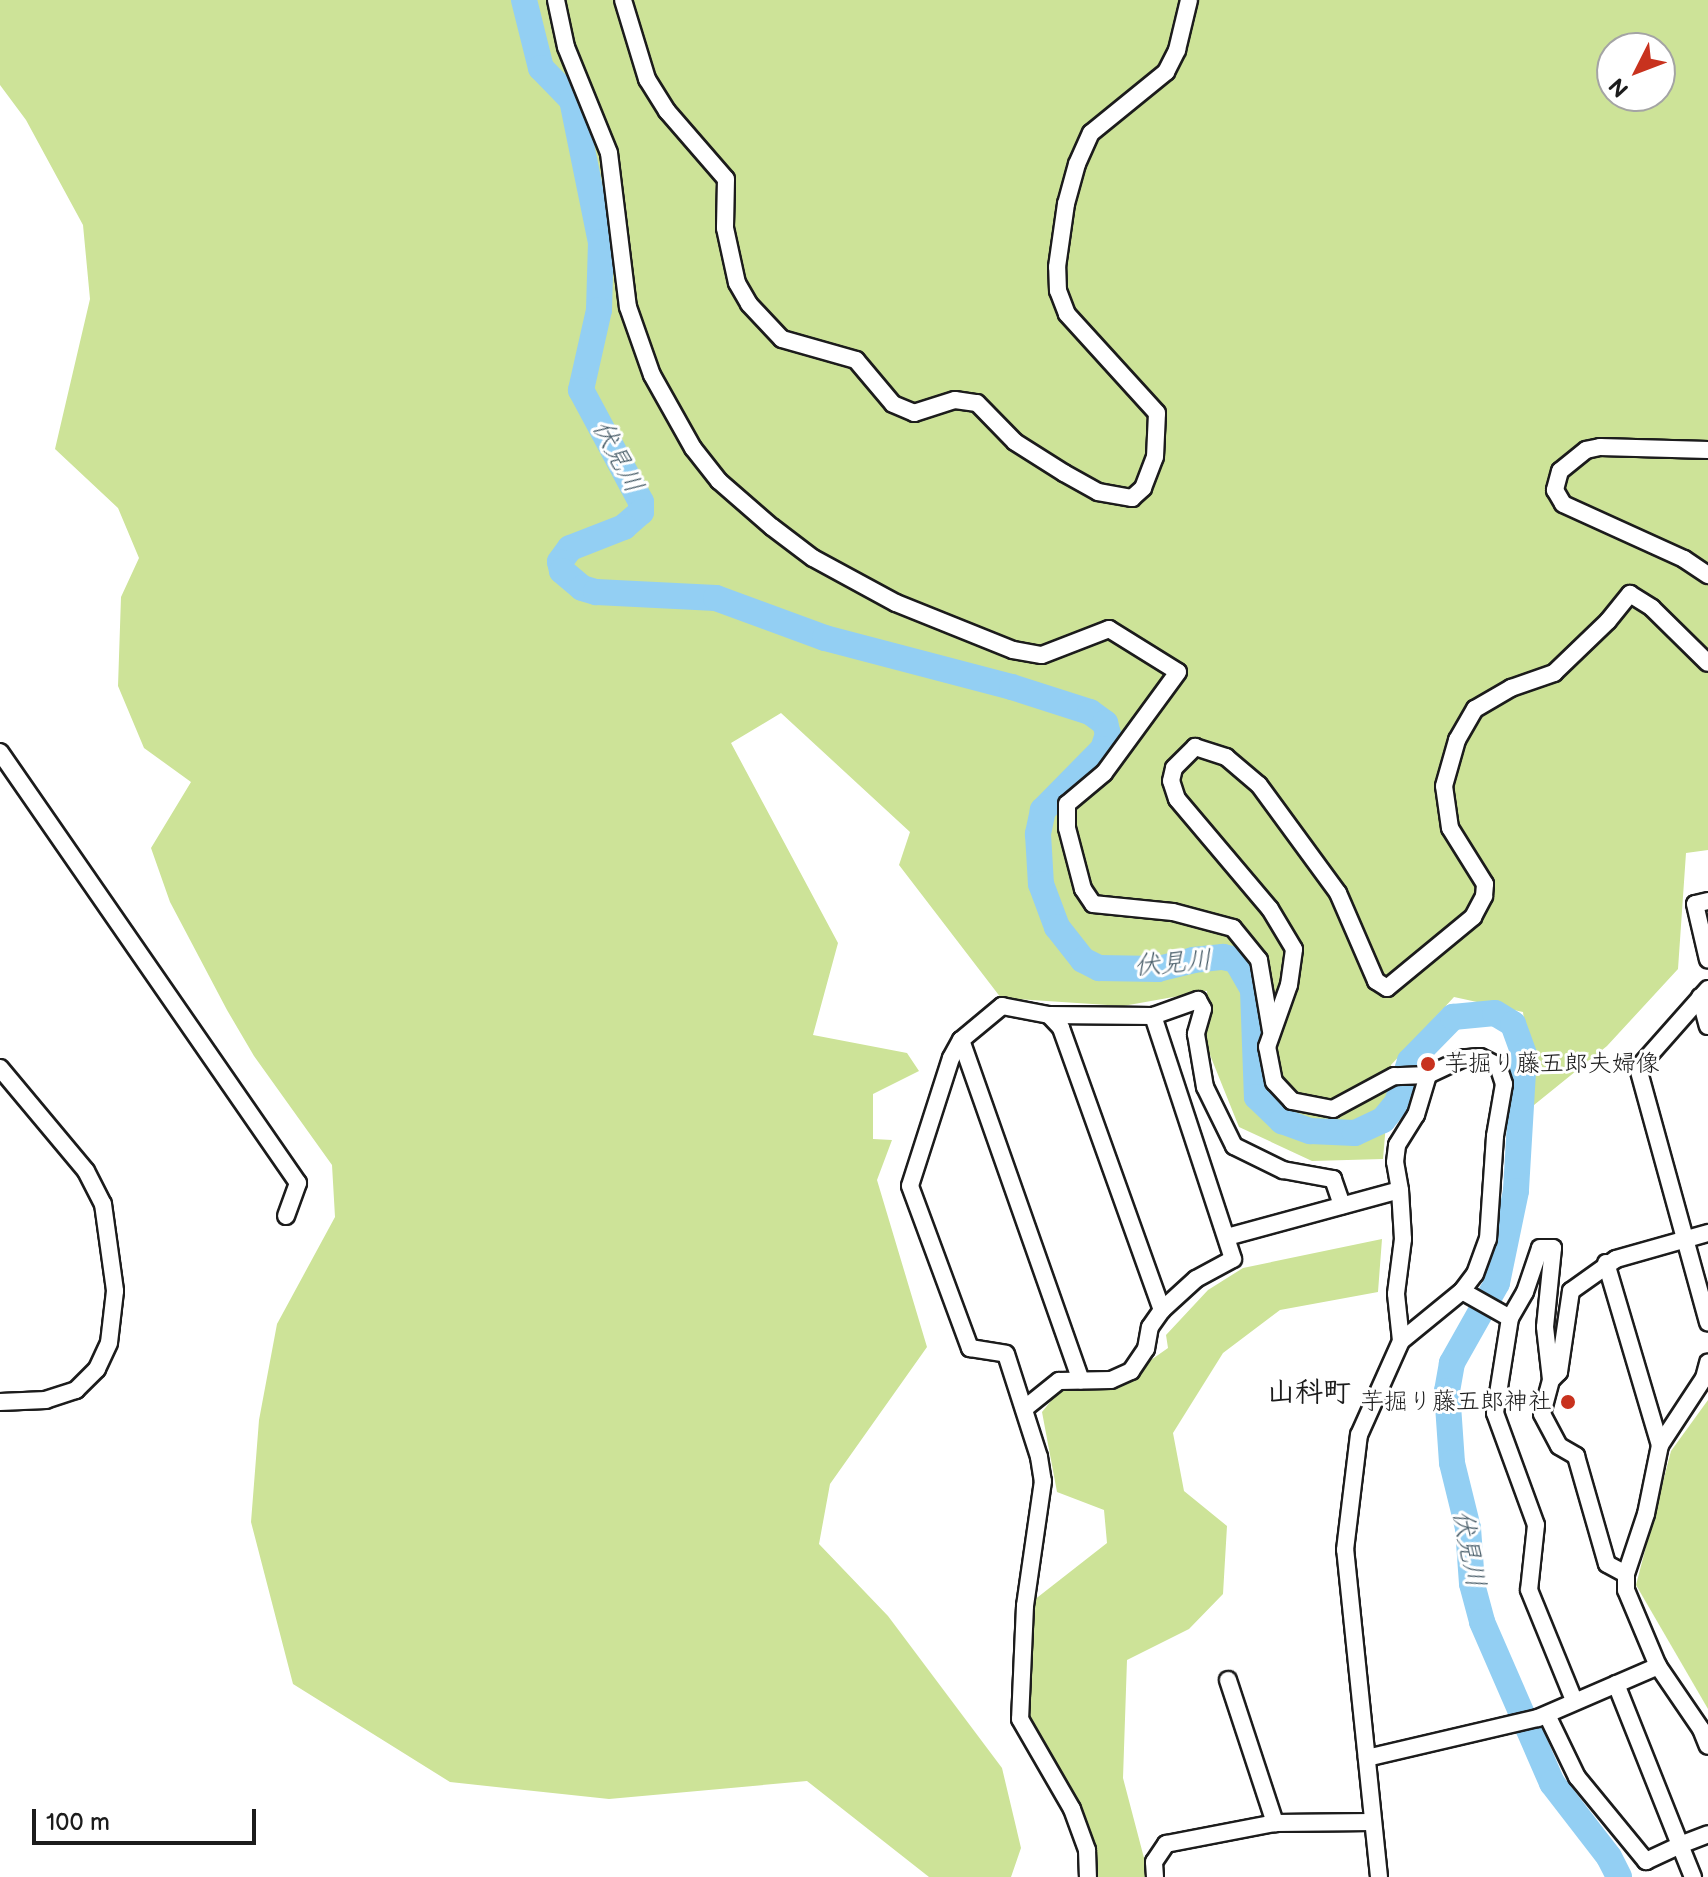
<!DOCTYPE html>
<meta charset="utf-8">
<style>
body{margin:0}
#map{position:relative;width:1708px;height:1877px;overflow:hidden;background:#fff;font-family:"Balsamiq Sans","Klee One",sans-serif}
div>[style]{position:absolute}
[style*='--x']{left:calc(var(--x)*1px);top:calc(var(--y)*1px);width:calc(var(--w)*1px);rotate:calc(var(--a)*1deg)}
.green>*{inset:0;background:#cde398}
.river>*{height:26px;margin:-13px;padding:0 13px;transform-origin:13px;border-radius:13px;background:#93cff3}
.roads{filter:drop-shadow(2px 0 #1c1c1c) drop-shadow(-2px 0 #1c1c1c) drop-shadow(0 2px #1c1c1c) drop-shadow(0 -2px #1c1c1c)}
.minor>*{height:16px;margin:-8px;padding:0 8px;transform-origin:8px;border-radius:8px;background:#fff}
.dots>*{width:22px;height:22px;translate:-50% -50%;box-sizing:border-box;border:4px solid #fff;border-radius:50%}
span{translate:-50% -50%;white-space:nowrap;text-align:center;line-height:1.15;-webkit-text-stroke:6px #fff;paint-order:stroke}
.poi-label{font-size:24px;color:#1c1c1c}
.left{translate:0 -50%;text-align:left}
.right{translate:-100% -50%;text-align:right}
.water-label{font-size:26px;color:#465b67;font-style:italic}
.quarter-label{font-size:28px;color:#1c1c1c;font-weight:700}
.north{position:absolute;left:1596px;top:32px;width:80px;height:80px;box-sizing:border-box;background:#fff;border:2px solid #a4a4a4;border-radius:50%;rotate:228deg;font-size:22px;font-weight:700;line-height:32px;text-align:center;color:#1c1c1c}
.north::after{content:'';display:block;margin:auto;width:28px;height:36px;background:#c8321e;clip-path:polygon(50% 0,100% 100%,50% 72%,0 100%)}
.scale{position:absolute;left:32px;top:1809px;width:224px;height:36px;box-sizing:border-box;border:4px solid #1c1c1c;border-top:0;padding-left:10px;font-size:24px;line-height:28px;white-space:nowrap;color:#1c1c1c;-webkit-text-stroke:6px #fff;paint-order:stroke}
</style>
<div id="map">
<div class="green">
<i style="clip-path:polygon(evenodd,0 0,1708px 0,1708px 850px,1686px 853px,1678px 969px,1607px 1046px,1534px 1105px,1523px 1012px,1454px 997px,1391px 1065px,1383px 1159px,1312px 1161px,1239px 1127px,1206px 1045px,1207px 991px,1123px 1006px,1001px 998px,899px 865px,910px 832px,781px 713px,731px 743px,838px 943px,813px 1035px,907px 1053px,919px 1071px,873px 1094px,873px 1139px,892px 1140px,877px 1180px,927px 1347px,830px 1484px,819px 1544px,888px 1616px,1002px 1768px,1021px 1848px,1011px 1877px,929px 1877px,807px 1781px,609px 1799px,450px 1782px,293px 1684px,251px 1522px,259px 1420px,277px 1324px,335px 1217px,332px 1165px,254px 1056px,227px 1010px,170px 902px,151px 848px,191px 782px,144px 748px,118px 686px,121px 597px,139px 558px,118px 508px,55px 449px,90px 299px,83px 225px,26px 120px,0 85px,0 0,1612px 48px,1660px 48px,1660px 96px,1612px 96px,1612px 48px)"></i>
<i style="clip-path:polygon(1382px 1239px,1378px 1292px,1280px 1310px,1223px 1353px,1173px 1433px,1184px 1491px,1227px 1526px,1223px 1594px,1189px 1629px,1127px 1660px,1123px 1778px,1149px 1877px,1097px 1877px,1089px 1825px,1024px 1718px,1029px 1604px,1107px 1543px,1104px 1510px,1057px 1492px,1042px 1412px,1063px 1386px,1114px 1386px,1168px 1348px,1166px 1335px,1208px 1290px,1243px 1268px)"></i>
<i style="clip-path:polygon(1708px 1400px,1708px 1709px,1636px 1585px,1671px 1451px)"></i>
</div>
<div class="river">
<i style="--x:524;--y:0;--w:70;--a:76"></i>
<i style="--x:541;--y:68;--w:45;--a:45.9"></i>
<i style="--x:572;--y:100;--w:145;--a:78.5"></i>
<i style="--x:601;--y:242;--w:68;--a:91.7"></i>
<i style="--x:599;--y:310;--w:82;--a:102.7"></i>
<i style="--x:581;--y:390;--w:127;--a:61.8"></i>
<i style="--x:641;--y:502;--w:10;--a:90"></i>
<i style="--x:641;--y:512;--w:23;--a:139"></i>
<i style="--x:624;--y:527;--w:58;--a:158.7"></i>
<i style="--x:570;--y:548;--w:17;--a:126"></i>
<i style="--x:560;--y:562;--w:9;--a:77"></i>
<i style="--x:562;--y:571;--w:26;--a:40"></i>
<i style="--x:582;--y:588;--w:15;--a:16"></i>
<i style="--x:596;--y:592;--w:120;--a:2.9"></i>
<i style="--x:716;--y:598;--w:116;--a:20.2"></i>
<i style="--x:825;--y:638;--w:193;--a:14.7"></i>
<i style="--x:1012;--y:687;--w:82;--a:17.8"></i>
<i style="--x:1090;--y:712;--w:19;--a:36"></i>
<i style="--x:1105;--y:723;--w:11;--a:75"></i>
<i style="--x:1108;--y:734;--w:16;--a:108"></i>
<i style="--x:1103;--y:749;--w:86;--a:134.5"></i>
<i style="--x:1043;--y:810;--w:25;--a:102"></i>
<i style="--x:1038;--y:834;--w:50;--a:86.6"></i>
<i style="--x:1041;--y:884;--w:46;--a:69.6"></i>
<i style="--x:1057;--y:927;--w:42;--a:51.8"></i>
<i style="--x:1083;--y:960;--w:18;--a:27"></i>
<i style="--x:1099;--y:968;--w:59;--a:1"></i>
<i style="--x:1158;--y:969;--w:36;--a:-14"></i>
<i style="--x:1193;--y:960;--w:30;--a:-6"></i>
<i style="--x:1223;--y:957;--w:13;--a:13"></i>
<i style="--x:1236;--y:960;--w:34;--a:60"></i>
<i style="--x:1253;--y:990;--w:107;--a:87.9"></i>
<i style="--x:1257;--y:1097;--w:35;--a:44"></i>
<i style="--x:1282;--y:1121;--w:30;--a:20"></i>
<i style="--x:1310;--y:1131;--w:45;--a:2.5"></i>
<i style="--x:1355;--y:1133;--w:31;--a:-25"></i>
<i style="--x:1383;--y:1120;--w:22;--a:-51"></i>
<i style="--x:1397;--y:1103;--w:44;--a:-72.8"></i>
<i style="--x:1410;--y:1061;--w:62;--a:-45.7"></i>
<i style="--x:1453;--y:1017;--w:42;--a:-5.4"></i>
<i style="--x:1495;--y:1013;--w:21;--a:31"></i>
<i style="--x:1513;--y:1024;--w:33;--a:70"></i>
<i style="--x:1524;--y:1055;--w:136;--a:93.4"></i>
<i style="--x:1516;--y:1191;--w:94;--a:101.7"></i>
<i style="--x:1497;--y:1283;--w:92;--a:119.4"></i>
<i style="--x:1452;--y:1363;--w:28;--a:100"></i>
<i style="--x:1447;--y:1391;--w:72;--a:86"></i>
<i style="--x:1452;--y:1463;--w:67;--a:76.2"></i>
<i style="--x:1468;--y:1528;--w:56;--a:85.9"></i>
<i style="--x:1472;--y:1584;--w:39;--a:75"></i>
<i style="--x:1482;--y:1622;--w:176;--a:66.5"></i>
<i style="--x:1552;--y:1783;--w:93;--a:52.4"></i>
<i style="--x:1609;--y:1857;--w:22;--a:63"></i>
</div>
<div class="roads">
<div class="minor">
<i style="--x:556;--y:0;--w:48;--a:78"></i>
<i style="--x:566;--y:47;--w:114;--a:67.9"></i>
<i style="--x:609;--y:153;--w:155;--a:83"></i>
<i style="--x:628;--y:307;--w:72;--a:70.6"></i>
<i style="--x:652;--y:375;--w:84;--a:60.7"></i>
<i style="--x:693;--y:448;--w:42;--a:51.8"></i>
<i style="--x:719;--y:481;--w:70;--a:41"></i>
<i style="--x:772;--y:527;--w:51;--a:37.1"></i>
<i style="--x:813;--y:558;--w:94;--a:28.5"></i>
<i style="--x:896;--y:603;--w:126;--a:21.9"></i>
<i style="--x:1013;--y:650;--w:29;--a:10"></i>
<i style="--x:1042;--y:655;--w:72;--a:-21.2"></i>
<i style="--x:1109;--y:629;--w:81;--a:31.9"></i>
<i style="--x:1178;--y:672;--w:125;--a:126.2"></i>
<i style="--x:1104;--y:773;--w:48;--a:140"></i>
<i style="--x:1067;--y:804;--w:24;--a:90"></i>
<i style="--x:1067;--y:828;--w:63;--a:75.3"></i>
<i style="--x:1083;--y:889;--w:18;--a:56"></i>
<i style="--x:1093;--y:904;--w:80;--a:5.7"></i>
<i style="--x:1173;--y:912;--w:62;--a:14.9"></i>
<i style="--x:1233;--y:928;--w:41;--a:50.9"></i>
<i style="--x:1259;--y:960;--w:72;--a:80.4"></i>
<i style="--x:623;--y:0;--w:83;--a:73.1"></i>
<i style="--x:647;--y:79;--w:38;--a:58"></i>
<i style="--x:667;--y:111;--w:90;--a:49.1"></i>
<i style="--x:726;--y:179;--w:49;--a:91.2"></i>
<i style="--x:725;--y:228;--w:56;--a:77.7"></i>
<i style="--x:737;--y:283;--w:24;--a:60"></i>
<i style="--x:749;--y:304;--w:48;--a:46.7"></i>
<i style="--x:782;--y:339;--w:77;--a:15.8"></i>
<i style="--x:856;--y:360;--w:57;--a:49.9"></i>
<i style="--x:893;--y:404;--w:23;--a:23"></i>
<i style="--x:914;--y:413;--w:43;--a:-17.6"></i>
<i style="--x:955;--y:400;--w:22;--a:8"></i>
<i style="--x:977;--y:403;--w:54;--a:45.7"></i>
<i style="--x:1015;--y:442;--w:58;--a:32.3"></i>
<i style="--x:1064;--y:473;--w:39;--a:29"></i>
<i style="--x:1098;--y:492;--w:35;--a:10"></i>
<i style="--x:1132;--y:498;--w:15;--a:-42"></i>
<i style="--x:1143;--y:488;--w:33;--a:-69"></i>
<i style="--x:1155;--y:457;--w:44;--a:-87.4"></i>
<i style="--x:1157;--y:413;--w:134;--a:-132.3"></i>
<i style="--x:1067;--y:314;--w:25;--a:-111"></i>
<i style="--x:1058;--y:291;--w:24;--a:-92"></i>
<i style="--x:1057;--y:267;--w:64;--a:-81.9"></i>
<i style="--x:1066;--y:204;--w:41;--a:-74.6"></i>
<i style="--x:1077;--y:164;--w:34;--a:-66"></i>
<i style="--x:1091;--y:133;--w:97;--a:-39.1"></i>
<i style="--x:1166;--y:72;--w:25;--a:-63"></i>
<i style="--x:1177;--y:50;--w:51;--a:-76.5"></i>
<i style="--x:1708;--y:450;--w:108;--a:-178.4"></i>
<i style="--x:1600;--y:447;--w:14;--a:168"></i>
<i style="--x:1586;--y:450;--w:33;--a:141"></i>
<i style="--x:1560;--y:471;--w:20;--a:105"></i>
<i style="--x:1555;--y:490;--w:16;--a:60"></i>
<i style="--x:1563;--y:504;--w:133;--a:24.4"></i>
<i style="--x:1684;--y:559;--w:29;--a:34"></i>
<i style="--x:0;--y:752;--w:524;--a:55.34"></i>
<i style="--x:298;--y:1183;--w:35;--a:110"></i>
<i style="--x:1708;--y:901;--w:13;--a:167"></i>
<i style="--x:1695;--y:904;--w:57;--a:76.9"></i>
<i style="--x:1708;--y:989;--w:106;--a:131.5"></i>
<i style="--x:1638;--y:1068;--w:264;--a:74.6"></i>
<i style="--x:1700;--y:997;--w:30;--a:75"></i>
<i style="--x:1049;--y:1015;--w:18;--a:47"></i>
<i style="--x:1061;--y:1028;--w:300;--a:70.3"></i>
<i style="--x:1153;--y:1016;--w:48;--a:-19.6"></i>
<i style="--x:1198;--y:1000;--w:10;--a:61"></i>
<i style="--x:1203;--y:1009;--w:26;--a:106"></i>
<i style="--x:1196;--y:1034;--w:54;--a:80.4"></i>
<i style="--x:1205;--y:1087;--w:66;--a:63.8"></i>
<i style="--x:1234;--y:1146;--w:55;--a:26.1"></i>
<i style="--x:1283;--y:1170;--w:51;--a:10.2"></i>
<i style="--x:1333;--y:1179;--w:28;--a:71"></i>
<i style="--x:961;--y:1040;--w:361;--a:70.6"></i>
<i style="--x:0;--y:1068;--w:134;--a:50.1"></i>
<i style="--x:86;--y:1171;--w:37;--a:63"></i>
<i style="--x:103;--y:1204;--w:88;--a:82.1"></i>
<i style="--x:115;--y:1291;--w:52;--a:96.6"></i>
<i style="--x:109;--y:1343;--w:29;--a:115"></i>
<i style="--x:97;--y:1369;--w:30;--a:135"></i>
<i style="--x:76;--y:1390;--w:32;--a:162"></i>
<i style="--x:46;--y:1400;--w:46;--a:177.5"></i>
<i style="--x:1400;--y:1190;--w:28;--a:-100"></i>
<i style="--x:1395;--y:1162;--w:17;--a:-83"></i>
<i style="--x:1397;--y:1145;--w:36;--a:-58"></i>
<i style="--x:1416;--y:1115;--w:42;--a:-73.3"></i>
<i style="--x:1227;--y:1237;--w:179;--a:-15.2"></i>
<i style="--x:1400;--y:1190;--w:49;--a:86.5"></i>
<i style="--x:1403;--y:1239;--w:55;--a:97.3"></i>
<i style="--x:1396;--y:1294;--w:47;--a:83.9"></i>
<i style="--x:1606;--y:1263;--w:190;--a:73.5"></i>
<i style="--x:1462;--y:1291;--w:21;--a:-53"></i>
<i style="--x:1475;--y:1274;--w:37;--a:-70"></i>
<i style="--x:1488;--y:1239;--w:103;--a:-86.1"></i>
<i style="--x:1495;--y:1136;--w:53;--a:-80.2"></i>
<i style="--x:1504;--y:1084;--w:19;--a:-108"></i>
<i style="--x:1498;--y:1066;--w:20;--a:-153"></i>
<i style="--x:1480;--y:1057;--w:16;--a:176"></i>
<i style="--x:1464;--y:1058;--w:40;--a:155"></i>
<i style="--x:1428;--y:1075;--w:34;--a:178"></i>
<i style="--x:1394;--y:1076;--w:69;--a:151.6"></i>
<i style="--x:1333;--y:1109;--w:42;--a:-169"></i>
<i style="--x:1292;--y:1101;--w:26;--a:-133"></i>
<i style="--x:1274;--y:1082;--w:36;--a:-101"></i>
<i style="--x:1267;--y:1047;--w:66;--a:-70.5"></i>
<i style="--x:1289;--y:985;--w:36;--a:-82"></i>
<i style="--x:1294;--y:949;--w:47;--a:-121"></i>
<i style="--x:1270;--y:909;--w:144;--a:-130.2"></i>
<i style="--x:1177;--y:799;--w:19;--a:-108"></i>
<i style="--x:1171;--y:781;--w:13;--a:-77"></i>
<i style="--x:1174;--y:768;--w:30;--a:-45"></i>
<i style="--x:1195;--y:747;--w:33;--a:18"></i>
<i style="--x:1226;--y:757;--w:43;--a:40.3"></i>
<i style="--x:1259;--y:785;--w:134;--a:53.8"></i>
<i style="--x:1338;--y:893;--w:96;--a:66.6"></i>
<i style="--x:1376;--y:981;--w:13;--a:32"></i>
<i style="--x:1387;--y:988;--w:112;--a:-39.5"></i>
<i style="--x:1473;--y:917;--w:24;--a:-62"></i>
<i style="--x:1484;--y:896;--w:12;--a:-85"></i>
<i style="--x:1485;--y:884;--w:66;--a:-122"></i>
<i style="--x:1450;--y:828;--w:42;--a:-98.1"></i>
<i style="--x:1444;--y:786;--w:48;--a:-74.2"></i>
<i style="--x:1457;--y:740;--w:36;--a:-60"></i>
<i style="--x:1475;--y:709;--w:42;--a:-30.3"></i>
<i style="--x:1511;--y:688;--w:46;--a:-19.2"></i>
<i style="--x:1554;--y:673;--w:75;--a:-43.9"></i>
<i style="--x:1608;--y:621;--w:35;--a:-51"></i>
<i style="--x:1630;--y:594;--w:26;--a:32"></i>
<i style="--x:1652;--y:608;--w:78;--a:44.5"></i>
<i style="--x:1510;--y:1318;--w:96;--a:99"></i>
<i style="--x:1495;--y:1413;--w:119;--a:69.9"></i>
<i style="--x:1536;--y:1525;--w:65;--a:96.1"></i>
<i style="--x:1529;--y:1590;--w:119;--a:67.8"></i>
<i style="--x:1552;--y:1379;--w:10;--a:-45"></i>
<i style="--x:1559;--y:1372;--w:82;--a:-81.6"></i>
<i style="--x:1571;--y:1291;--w:55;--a:-35.4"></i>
<i style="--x:1616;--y:1259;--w:96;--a:-15.8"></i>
<i style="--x:1024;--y:1409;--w:45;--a:-38.7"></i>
<i style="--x:1059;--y:1381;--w:52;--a:-1.1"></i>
<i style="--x:1111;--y:1380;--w:22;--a:-24"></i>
<i style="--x:1131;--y:1371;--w:27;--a:-56"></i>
<i style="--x:1146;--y:1349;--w:22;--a:-80"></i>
<i style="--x:1150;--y:1327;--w:21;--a:-55"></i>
<i style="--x:1162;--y:1310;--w:46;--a:-42.4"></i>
<i style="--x:1196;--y:1279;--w:42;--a:-28.4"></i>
<i style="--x:1233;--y:1259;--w:256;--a:-108.2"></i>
<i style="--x:1153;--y:1016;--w:104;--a:-179.4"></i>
<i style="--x:1049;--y:1015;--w:48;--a:-169.2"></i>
<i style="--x:1002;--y:1006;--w:53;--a:140.3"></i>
<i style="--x:961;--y:1040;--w:21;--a:119"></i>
<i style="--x:951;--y:1058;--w:134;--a:107.8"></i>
<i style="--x:910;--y:1186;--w:173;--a:69.7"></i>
<i style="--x:970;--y:1348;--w:36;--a:9"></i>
<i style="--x:1006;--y:1354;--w:108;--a:72.2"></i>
<i style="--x:1039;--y:1457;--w:24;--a:81"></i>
<i style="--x:1043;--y:1481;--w:126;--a:98.2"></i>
<i style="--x:1025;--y:1606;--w:113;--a:92.5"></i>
<i style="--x:1020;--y:1719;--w:104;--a:60"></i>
<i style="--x:1072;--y:1809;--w:44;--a:69.9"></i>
<i style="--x:1087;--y:1850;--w:27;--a:88"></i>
<i style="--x:1626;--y:1574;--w:63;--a:-71.6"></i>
<i style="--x:1646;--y:1514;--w:70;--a:-78.5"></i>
<i style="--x:1660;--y:1445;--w:80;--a:-56.7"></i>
<i style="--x:1704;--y:1378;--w:16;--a:-75"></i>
<i style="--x:1228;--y:1680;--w:151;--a:71.8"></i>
<i style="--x:1616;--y:1684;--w:173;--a:68.3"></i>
<i style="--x:1680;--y:1845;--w:30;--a:-21"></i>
<i style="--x:1547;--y:1715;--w:69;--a:64.2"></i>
<i style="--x:1577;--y:1777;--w:109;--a:50.6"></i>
<i style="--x:1646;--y:1861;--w:38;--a:-25"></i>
<i style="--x:1680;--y:1845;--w:35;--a:68"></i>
<i style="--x:1367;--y:1758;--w:176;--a:-13.2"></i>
<i style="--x:1538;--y:1718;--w:131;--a:-23.4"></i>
<i style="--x:1155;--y:1877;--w:15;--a:-94"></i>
<i style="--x:1154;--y:1862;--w:22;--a:-56"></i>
<i style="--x:1166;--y:1844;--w:111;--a:-10.9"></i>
<i style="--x:1275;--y:1823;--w:97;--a:-0.6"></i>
<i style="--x:1379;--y:1877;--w:329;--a:-95.9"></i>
<i style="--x:1345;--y:1550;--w:116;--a:-83.1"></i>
<i style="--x:1359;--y:1435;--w:103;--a:-65.9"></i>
<i style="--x:1401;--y:1341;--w:79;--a:-39.3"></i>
<i style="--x:1462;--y:1291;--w:55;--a:29.4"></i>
<i style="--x:1510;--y:1318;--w:30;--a:-60"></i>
<i style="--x:1525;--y:1292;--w:46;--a:-71.2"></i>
<i style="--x:1540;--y:1248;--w:13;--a:0"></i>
<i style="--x:1553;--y:1248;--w:79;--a:95.8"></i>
<i style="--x:1545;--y:1327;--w:53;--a:83.5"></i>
<i style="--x:1551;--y:1380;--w:35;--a:105"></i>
<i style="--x:1542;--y:1414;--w:36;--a:62"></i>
<i style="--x:1559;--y:1446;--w:20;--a:30"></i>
<i style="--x:1576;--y:1456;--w:112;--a:74"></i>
<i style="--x:1607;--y:1564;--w:21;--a:28"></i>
<i style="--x:1626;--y:1574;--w:16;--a:90"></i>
<i style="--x:1626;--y:1590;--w:82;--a:67.2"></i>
<i style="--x:1658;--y:1666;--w:76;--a:55.7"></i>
<i style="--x:1701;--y:1729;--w:18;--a:68"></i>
</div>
</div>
<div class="dots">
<i style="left:1428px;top:1064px;background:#c8321e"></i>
<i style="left:1568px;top:1402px;background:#c8321e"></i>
</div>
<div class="poi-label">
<span class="left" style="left:1444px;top:1064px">芋掘り藤五郎夫婦像</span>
<span class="right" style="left:1552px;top:1402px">芋掘り藤五郎神社</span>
</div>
<div class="water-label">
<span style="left:617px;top:457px;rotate:62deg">伏見川</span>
<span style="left:1173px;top:964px;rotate:-5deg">伏見川</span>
<span style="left:1468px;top:1549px;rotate:79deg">伏見川</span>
</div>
<div class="quarter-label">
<span style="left:1309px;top:1393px">山科町</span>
</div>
<div class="north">N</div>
<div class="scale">100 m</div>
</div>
